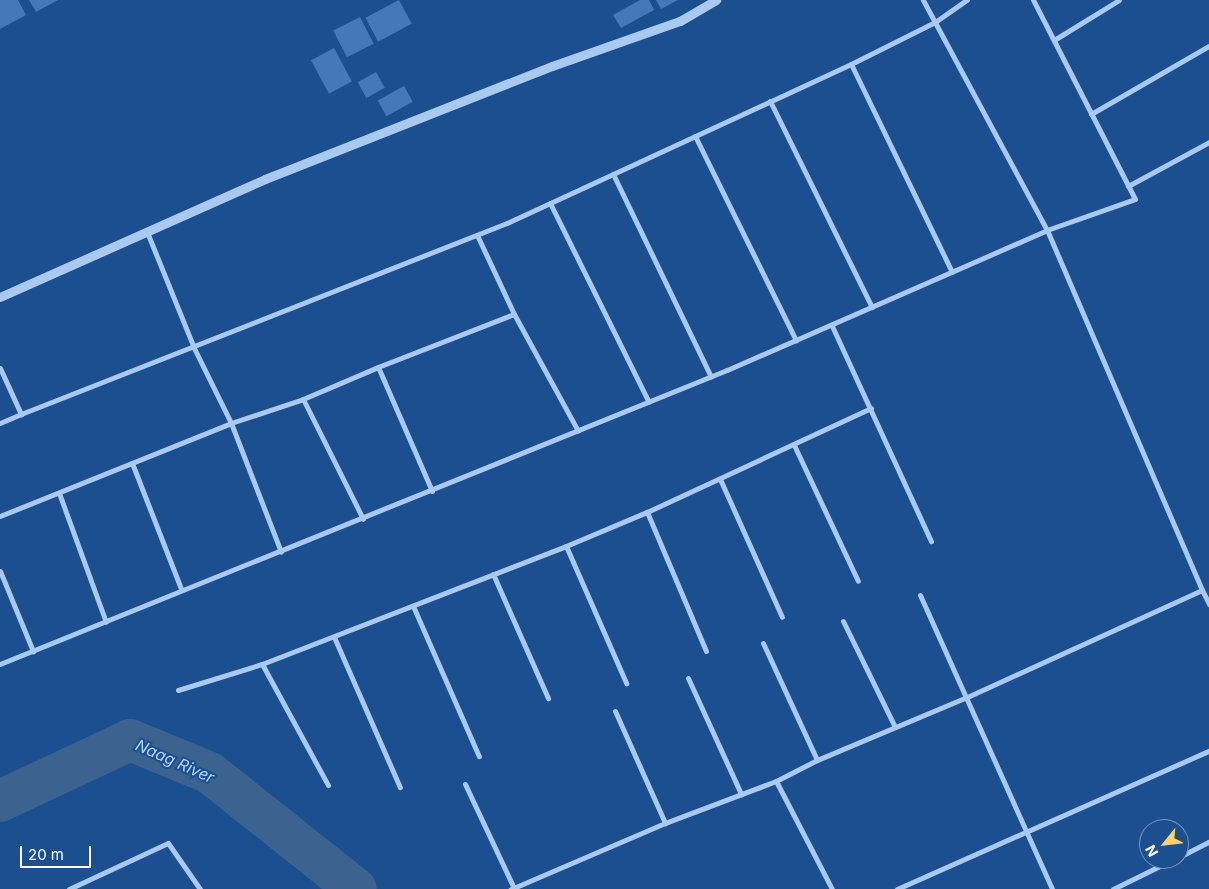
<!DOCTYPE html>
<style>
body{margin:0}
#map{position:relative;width:1209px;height:889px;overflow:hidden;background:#1b4f8f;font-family:Inter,sans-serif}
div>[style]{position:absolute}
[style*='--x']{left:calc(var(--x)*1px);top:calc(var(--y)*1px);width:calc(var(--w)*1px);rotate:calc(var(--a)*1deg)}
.river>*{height:42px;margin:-21px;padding:0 21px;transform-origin:21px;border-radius:21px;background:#3c6290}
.building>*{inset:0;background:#4478b7;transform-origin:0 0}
.minor>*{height:5px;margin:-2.5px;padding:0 2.5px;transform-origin:2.5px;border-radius:2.5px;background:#a9c9ee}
.tertiary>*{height:9px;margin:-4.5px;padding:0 4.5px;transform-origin:4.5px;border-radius:4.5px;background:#a9c9ee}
span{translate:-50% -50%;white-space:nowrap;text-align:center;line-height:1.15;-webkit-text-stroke:4px #1b4f8f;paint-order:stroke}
.water-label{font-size:16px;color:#b5d3f5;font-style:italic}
.north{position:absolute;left:1139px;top:819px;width:50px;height:50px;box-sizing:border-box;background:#1b4f8f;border:1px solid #7695bc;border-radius:50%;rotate:241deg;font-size:14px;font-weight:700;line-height:20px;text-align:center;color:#fff}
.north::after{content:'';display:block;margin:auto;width:18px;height:22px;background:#ffd166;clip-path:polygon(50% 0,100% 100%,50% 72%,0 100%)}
.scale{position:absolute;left:20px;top:846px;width:71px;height:22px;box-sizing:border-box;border:2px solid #fff;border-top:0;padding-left:6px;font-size:15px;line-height:18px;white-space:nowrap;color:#fff;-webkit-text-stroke:4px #1b4f8f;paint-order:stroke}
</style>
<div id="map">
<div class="river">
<i style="--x:0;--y:801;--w:144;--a:-25.1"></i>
<i style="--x:130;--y:740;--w:87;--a:22.4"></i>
<i style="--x:210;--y:773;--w:186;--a:38.5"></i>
</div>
<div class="building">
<i style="clip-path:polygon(0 0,18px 0,26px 15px,0 29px)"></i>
<i style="clip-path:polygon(29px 0,58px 0,36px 12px)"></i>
<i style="left:399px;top:0;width:27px;height:38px;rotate:62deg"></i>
<i style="clip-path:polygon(640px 0,649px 0,654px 10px,621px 28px,613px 15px)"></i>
<i style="clip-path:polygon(656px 0,678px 0,661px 9px)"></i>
<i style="left:360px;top:17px;width:30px;height:30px;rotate:63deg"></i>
<i style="left:334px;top:48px;width:38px;height:26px;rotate:62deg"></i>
<i style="left:376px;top:72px;width:18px;height:21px;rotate:61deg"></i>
<i style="left:404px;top:86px;width:18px;height:30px;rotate:61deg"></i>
</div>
<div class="minor">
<i style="--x:923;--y:0;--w:261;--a:61.7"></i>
<i style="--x:1047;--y:230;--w:93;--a:-19.4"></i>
<i style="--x:1135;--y:199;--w:224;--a:-117.1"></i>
<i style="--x:1054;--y:40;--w:76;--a:-31.6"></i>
<i style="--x:851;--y:64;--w:94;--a:-26.6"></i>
<i style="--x:935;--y:22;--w:39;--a:-35"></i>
<i style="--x:770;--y:101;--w:230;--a:63.7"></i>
<i style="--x:1091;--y:114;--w:136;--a:-30"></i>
<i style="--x:695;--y:136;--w:228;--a:63.7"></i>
<i style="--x:613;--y:174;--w:225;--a:64.2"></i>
<i style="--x:1128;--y:186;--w:92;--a:-28.5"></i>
<i style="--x:550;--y:203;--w:222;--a:63.6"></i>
<i style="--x:147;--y:232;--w:125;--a:67.9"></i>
<i style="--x:194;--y:348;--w:84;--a:63.7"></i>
<i style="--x:231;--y:423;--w:138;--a:68.8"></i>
<i style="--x:514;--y:314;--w:133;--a:61.3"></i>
<i style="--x:832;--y:326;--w:237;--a:65.3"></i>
<i style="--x:0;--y:368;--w:51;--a:65.5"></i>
<i style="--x:21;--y:414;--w:522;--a:-21.46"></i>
<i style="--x:507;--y:223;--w:379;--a:-24.8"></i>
<i style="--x:851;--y:64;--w:231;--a:64.1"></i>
<i style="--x:303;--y:399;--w:82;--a:-23.1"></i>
<i style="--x:0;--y:423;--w:23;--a:-23"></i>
<i style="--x:794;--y:445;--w:150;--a:64.8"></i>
<i style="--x:132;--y:463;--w:135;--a:68.7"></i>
<i style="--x:720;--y:479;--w:151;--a:65.8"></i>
<i style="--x:432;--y:491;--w:135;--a:-113.5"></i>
<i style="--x:378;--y:367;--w:146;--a:-21.3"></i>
<i style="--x:514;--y:314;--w:87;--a:-115.1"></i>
<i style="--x:59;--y:493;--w:137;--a:70"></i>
<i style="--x:647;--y:512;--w:151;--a:67"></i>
<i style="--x:0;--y:516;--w:249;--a:-21.9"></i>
<i style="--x:231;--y:423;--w:76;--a:-18.4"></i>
<i style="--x:303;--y:399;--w:134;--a:63.4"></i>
<i style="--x:566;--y:546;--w:150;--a:66.3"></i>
<i style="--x:0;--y:571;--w:87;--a:67.6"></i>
<i style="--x:493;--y:574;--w:136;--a:66.1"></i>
<i style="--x:1202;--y:590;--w:16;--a:63"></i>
<i style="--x:920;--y:595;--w:322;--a:65.8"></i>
<i style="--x:413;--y:606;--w:164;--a:66.3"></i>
<i style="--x:843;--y:621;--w:118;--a:63.9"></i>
<i style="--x:334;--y:637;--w:164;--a:66.3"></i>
<i style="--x:763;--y:643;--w:129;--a:65.2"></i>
<i style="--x:0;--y:664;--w:784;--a:-22.02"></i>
<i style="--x:727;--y:370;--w:349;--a:-23.6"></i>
<i style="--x:1047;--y:230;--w:392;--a:66.7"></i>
<i style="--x:1202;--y:590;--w:258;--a:155.5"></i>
<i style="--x:967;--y:697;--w:163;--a:157.2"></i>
<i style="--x:817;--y:760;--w:46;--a:152.9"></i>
<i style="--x:776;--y:781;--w:119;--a:159.3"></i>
<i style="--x:665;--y:823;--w:168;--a:156.8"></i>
<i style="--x:262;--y:664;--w:138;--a:61.4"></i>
<i style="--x:688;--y:678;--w:128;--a:65.4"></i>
<i style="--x:178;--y:690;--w:88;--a:-17.2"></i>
<i style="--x:262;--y:664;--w:326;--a:-21.2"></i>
<i style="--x:566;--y:546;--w:88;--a:-22.8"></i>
<i style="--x:647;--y:512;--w:247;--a:-24.9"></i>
<i style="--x:615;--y:711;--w:123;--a:65.9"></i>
<i style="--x:776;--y:781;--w:122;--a:62.6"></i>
<i style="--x:465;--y:784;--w:115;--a:64.8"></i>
<i style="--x:1179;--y:857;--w:34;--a:-27"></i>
<i style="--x:69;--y:889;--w:109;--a:-24.9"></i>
<i style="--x:168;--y:843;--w:56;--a:55.2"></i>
<i style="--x:897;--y:889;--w:341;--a:-23.9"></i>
<i style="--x:1113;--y:889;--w:68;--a:-26.2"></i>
</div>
<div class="tertiary">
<i style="--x:0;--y:297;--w:290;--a:-24"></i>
<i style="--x:265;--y:179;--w:308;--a:-21.5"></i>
<i style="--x:552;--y:66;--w:136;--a:-19.4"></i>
<i style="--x:680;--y:21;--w:42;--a:-30.3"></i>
</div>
<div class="water-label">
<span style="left:175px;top:761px;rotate:24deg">Naag River</span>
</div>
<div class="north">N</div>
<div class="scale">20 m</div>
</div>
